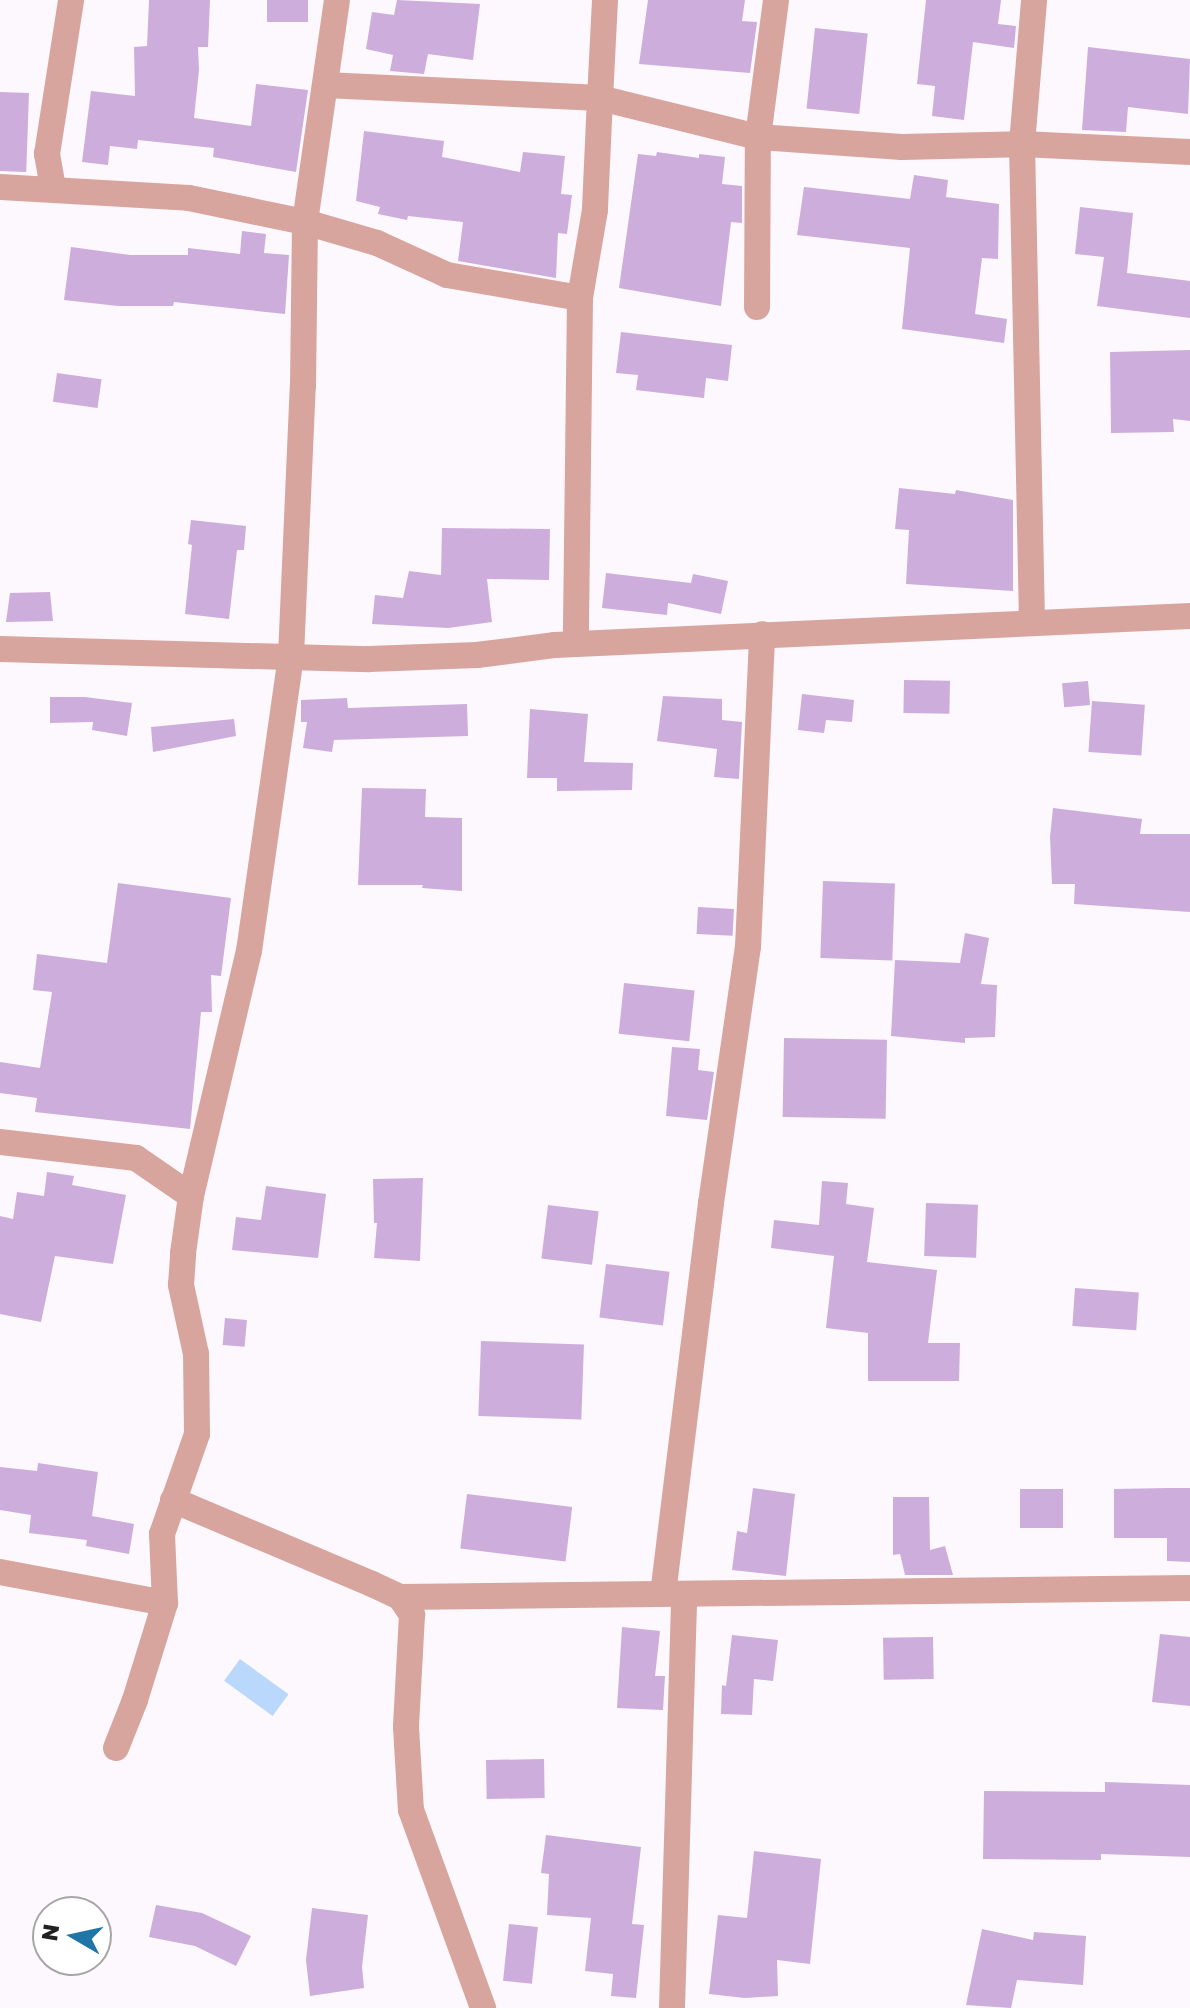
<!DOCTYPE html>
<style>
body{margin:0}
#map{position:relative;width:1190px;height:2008px;overflow:hidden;background:#fdf8fe;font-family:"Golos Text",sans-serif}
div>[style]{position:absolute}
[style*='--x']{left:calc(var(--x)*1px);top:calc(var(--y)*1px);width:calc(var(--w)*1px);rotate:calc(var(--a)*1deg)}
.water>*{inset:0;background:#b9d8fb;transform-origin:0 0}
.building>*{inset:0;background:#ccaddb;transform-origin:0 0}
.minor>*{height:26px;margin:-13px;padding:0 13px;transform-origin:13px;border-radius:13px;background:#d7a59d}
span{translate:-50% -50%;white-space:nowrap;text-align:center;line-height:1.15;-webkit-text-stroke:8px #fff;paint-order:stroke}
.north{position:absolute;left:32px;top:1896px;width:80px;height:80px;box-sizing:border-box;background:#fff;border:2px solid #a7a6a7;border-radius:50%;rotate:279deg;font-size:22px;font-weight:700;line-height:32px;text-align:center;color:#222022}
.north::after{content:'';display:block;margin:auto;width:28px;height:36px;background:#1f75a5;clip-path:polygon(50% 0,100% 100%,50% 72%,0 100%)}
</style>
<div id="map">
<div class="water">
<i style="left:240px;top:1659px;width:60px;height:27px;rotate:36deg"></i>
</div>
<div class="building">
<i style="clip-path:polygon(149px 0,210px 0,208px 47px,198px 47px,199px 70px,194px 118px,251px 126px,256px 84px,308px 90px,296px 172px,213px 157px,214px 148px,138px 140px,137px 149px,110px 146px,108px 165px,82px 162px,91px 91px,135px 96px,134px 47px,147px 46px)"></i>
<i style="left:267px;top:0;width:41px;height:22px"></i>
<i style="clip-path:polygon(397px 0,480px 4px,473px 60px,428px 54px,424px 74px,390px 71px,393px 55px,366px 49px,372px 12px,394px 15px)"></i>
<i style="clip-path:polygon(648px 0,745px 0,742px 21px,757px 22px,750px 73px,639px 64px)"></i>
<i style="clip-path:polygon(926px 0,1001px 0,998px 24px,1016px 26px,1014px 48px,973px 42px,964px 120px,932px 116px,935px 86px,917px 84px)"></i>
<i style="left:815px;top:28px;width:53px;height:81px;rotate:6deg"></i>
<i style="clip-path:polygon(1088px 47px,1190px 59px,1188px 114px,1128px 107px,1126px 132px,1082px 130px)"></i>
<i style="left:0;top:92px;width:29px;height:79px;rotate:2deg"></i>
<i style="clip-path:polygon(364px 131px,444px 141px,442px 157px,520px 172px,523px 152px,565px 156px,561px 194px,572px 195px,567px 234px,558px 233px,556px 278px,458px 261px,463px 222px,408px 216px,407px 220px,378px 214px,380px 207px,356px 201px)"></i>
<i style="clip-path:polygon(657px 152px,699px 158px,699px 154px,725px 157px,722px 184px,742px 186px,742px 223px,731px 222px,721px 306px,619px 288px,638px 154px,656px 156px)"></i>
<i style="clip-path:polygon(914px 175px,948px 180px,946px 197px,999px 204px,998px 259px,982px 258px,975px 314px,1007px 319px,1004px 343px,902px 329px,910px 248px,797px 235px,804px 187px,910px 199px)"></i>
<i style="clip-path:polygon(1080px 207px,1133px 213px,1127px 273px,1190px 281px,1190px 318px,1097px 306px,1104px 257px,1075px 254px)"></i>
<i style="clip-path:polygon(242px 231px,266px 234px,264px 253px,289px 255px,285px 314px,174px 302px,173px 306px,118px 306px,64px 300px,71px 247px,130px 255px,188px 255px,188px 248px,240px 254px)"></i>
<i style="clip-path:polygon(621px 332px,732px 345px,728px 381px,706px 378px,704px 398px,636px 390px,638px 375px,616px 373px)"></i>
<i style="clip-path:polygon(1190px 350px,1190px 421px,1173px 419px,1174px 432px,1111px 433px,1110px 352px)"></i>
<i style="left:57px;top:373px;width:45px;height:29px;rotate:8deg"></i>
<i style="clip-path:polygon(899px 488px,955px 494px,956px 490px,1013px 500px,1013px 591px,906px 584px,909px 530px,895px 529px)"></i>
<i style="clip-path:polygon(191px 520px,246px 526px,244px 550px,237px 550px,229px 619px,185px 614px,192px 545px,188px 544px)"></i>
<i style="clip-path:polygon(442px 528px,550px 529px,549px 580px,487px 579px,492px 622px,448px 628px,372px 624px,375px 595px,403px 598px,409px 571px,441px 575px)"></i>
<i style="clip-path:polygon(606px 573px,691px 583px,693px 574px,728px 581px,721px 614px,668px 603px,667px 615px,602px 608px)"></i>
<i style="clip-path:polygon(50px 592px,53px 621px,6px 622px,10px 593px)"></i>
<i style="left:904px;top:680px;width:46px;height:33px;rotate:1deg"></i>
<i style="left:1088px;top:681px;width:24px;height:26px;rotate:85deg"></i>
<i style="clip-path:polygon(802px 694px,854px 700px,852px 722px,826px 720px,824px 733px,798px 730px)"></i>
<i style="clip-path:polygon(663px 696px,722px 699px,722px 720px,742px 722px,739px 779px,714px 777px,717px 749px,657px 741px)"></i>
<i style="clip-path:polygon(50px 697px,85px 697px,132px 703px,127px 736px,92px 730px,93px 722px,50px 723px)"></i>
<i style="clip-path:polygon(347px 698px,348px 708px,467px 704px,468px 736px,334px 740px,332px 752px,303px 748px,307px 722px,301px 722px,301px 700px)"></i>
<i style="left:1092px;top:701px;width:53px;height:51px;rotate:4deg"></i>
<i style="clip-path:polygon(530px 709px,588px 714px,584px 762px,633px 763px,632px 790px,557px 791px,557px 778px,527px 778px)"></i>
<i style="clip-path:polygon(234px 719px,236px 736px,153px 752px,151px 727px)"></i>
<i style="clip-path:polygon(362px 788px,426px 789px,425px 817px,462px 818px,462px 891px,422px 888px,423px 885px,358px 885px)"></i>
<i style="clip-path:polygon(1053px 808px,1142px 819px,1140px 834px,1190px 834px,1190px 912px,1074px 904px,1075px 884px,1052px 884px,1050px 837px)"></i>
<i style="left:823px;top:881px;width:72px;height:77px;rotate:2deg"></i>
<i style="clip-path:polygon(118px 883px,231px 898px,221px 976px,211px 975px,212px 1012px,201px 1012px,190px 1129px,35px 1112px,37px 1098px,0 1093px,0 1062px,40px 1068px,52px 992px,33px 990px,37px 954px,107px 963px)"></i>
<i style="left:698px;top:907px;width:36px;height:27px;rotate:3deg"></i>
<i style="clip-path:polygon(965px 933px,989px 938px,981px 984px,997px 985px,995px 1037px,965px 1038px,965px 1043px,891px 1036px,895px 960px,960px 963px)"></i>
<i style="left:624px;top:983px;width:71px;height:51px;rotate:6deg"></i>
<i style="left:784px;top:1038px;width:103px;height:79px;rotate:1deg"></i>
<i style="clip-path:polygon(672px 1047px,700px 1049px,698px 1070px,714px 1072px,707px 1120px,666px 1116px)"></i>
<i style="clip-path:polygon(47px 1172px,74px 1176px,72px 1185px,126px 1195px,113px 1264px,55px 1256px,41px 1322px,0 1314px,0 1216px,13px 1219px,17px 1192px,44px 1196px)"></i>
<i style="clip-path:polygon(423px 1178px,420px 1261px,374px 1258px,377px 1223px,374px 1223px,373px 1179px)"></i>
<i style="clip-path:polygon(822px 1181px,848px 1183px,846px 1204px,874px 1208px,867px 1262px,937px 1270px,928px 1343px,960px 1343px,959px 1381px,868px 1381px,868px 1333px,826px 1328px,834px 1256px,771px 1248px,774px 1220px,819px 1225px)"></i>
<i style="clip-path:polygon(266px 1186px,326px 1194px,318px 1258px,232px 1250px,236px 1217px,261px 1220px)"></i>
<i style="left:926px;top:1203px;width:52px;height:53px;rotate:2deg"></i>
<i style="left:548px;top:1205px;width:51px;height:54px;rotate:7deg"></i>
<i style="left:606px;top:1264px;width:64px;height:54px;rotate:7deg"></i>
<i style="left:1075px;top:1288px;width:64px;height:38px;rotate:4deg"></i>
<i style="left:225px;top:1318px;width:22px;height:27px;rotate:5deg"></i>
<i style="left:481px;top:1341px;width:103px;height:75px;rotate:2deg"></i>
<i style="clip-path:polygon(38px 1463px,98px 1472px,92px 1516px,134px 1524px,129px 1554px,86px 1546px,87px 1540px,29px 1533px,31px 1515px,0 1510px,0 1467px,37px 1471px)"></i>
<i style="clip-path:polygon(753px 1488px,795px 1494px,786px 1576px,732px 1570px,737px 1531px,747px 1533px)"></i>
<i style="clip-path:polygon(1168px 1488px,1190px 1488px,1190px 1562px,1167px 1561px,1167px 1538px,1114px 1538px,1114px 1489px)"></i>
<i style="left:1020px;top:1489px;width:43px;height:39px"></i>
<i style="left:467px;top:1494px;width:106px;height:55px;rotate:7deg"></i>
<i style="clip-path:polygon(893px 1497px,929px 1497px,930px 1550px,945px 1546px,953px 1575px,905px 1575px,900px 1554px,893px 1555px)"></i>
<i style="clip-path:polygon(622px 1627px,660px 1631px,655px 1676px,665px 1676px,663px 1710px,617px 1708px)"></i>
<i style="clip-path:polygon(1160px 1634px,1190px 1637px,1190px 1706px,1152px 1702px)"></i>
<i style="clip-path:polygon(732px 1635px,778px 1640px,773px 1681px,754px 1679px,752px 1715px,721px 1714px,722px 1685px,726px 1686px)"></i>
<i style="left:933px;top:1637px;width:42px;height:50px;rotate:89deg"></i>
<i style="left:544px;top:1759px;width:39px;height:58px;rotate:89deg"></i>
<i style="clip-path:polygon(1105px 1782px,1190px 1785px,1190px 1857px,1101px 1854px,1101px 1860px,983px 1859px,984px 1791px,1105px 1792px)"></i>
<i style="clip-path:polygon(546px 1835px,641px 1847px,632px 1924px,644px 1925px,636px 1998px,611px 1996px,613px 1974px,585px 1971px,591px 1918px,547px 1915px,549px 1874px,541px 1873px)"></i>
<i style="clip-path:polygon(754px 1851px,821px 1859px,810px 1964px,777px 1960px,778px 1996px,745px 1998px,709px 1994px,718px 1915px,747px 1918px)"></i>
<i style="clip-path:polygon(156px 1905px,202px 1913px,251px 1936px,236px 1966px,195px 1946px,149px 1937px)"></i>
<i style="clip-path:polygon(312px 1908px,368px 1915px,362px 1967px,364px 1988px,310px 1996px,306px 1960px)"></i>
<i style="left:509px;top:1924px;width:29px;height:57px;rotate:6deg"></i>
<i style="clip-path:polygon(982px 1929px,1033px 1940px,1034px 1932px,1086px 1936px,1083px 1985px,1017px 1980px,1011px 2008px,966px 2005px)"></i>
</div>
<div class="minor">
<i style="--x:605;--y:0;--w:98;--a:92.9"></i>
<i style="--x:600;--y:98;--w:163;--a:13.9"></i>
<i style="--x:758;--y:137;--w:144;--a:4"></i>
<i style="--x:902;--y:147;--w:120;--a:-1.4"></i>
<i style="--x:1022;--y:144;--w:168;--a:2.7"></i>
<i style="--x:325;--y:85;--w:275;--a:2.7"></i>
<i style="--x:600;--y:98;--w:112;--a:92.6"></i>
<i style="--x:595;--y:210;--w:89;--a:99.7"></i>
<i style="--x:580;--y:298;--w:346;--a:90.7"></i>
<i style="--x:0;--y:187;--w:189;--a:3.3"></i>
<i style="--x:189;--y:198;--w:118;--a:11.7"></i>
<i style="--x:305;--y:222;--w:75;--a:16.3"></i>
<i style="--x:377;--y:243;--w:77;--a:24.6"></i>
<i style="--x:447;--y:275;--w:135;--a:9.8"></i>
<i style="--x:53;--y:188;--w:35;--a:-100"></i>
<i style="--x:47;--y:154;--w:156;--a:-81.1"></i>
<i style="--x:757;--y:307;--w:170;--a:-89.7"></i>
<i style="--x:758;--y:137;--w:138;--a:-82.5"></i>
<i style="--x:1032;--y:621;--w:477;--a:-91.2"></i>
<i style="--x:1022;--y:144;--w:144;--a:-85.2"></i>
<i style="--x:0;--y:649;--w:369;--a:1.6"></i>
<i style="--x:369;--y:659;--w:108;--a:-2.1"></i>
<i style="--x:477;--y:655;--w:79;--a:-7.3"></i>
<i style="--x:555;--y:645;--w:636;--a:-2.61"></i>
<i style="--x:0;--y:1142;--w:137;--a:6.7"></i>
<i style="--x:136;--y:1158;--w:67;--a:34.6"></i>
<i style="--x:173;--y:1500;--w:216;--a:22.9"></i>
<i style="--x:372;--y:1584;--w:31;--a:25"></i>
<i style="--x:400;--y:1597;--w:22;--a:56"></i>
<i style="--x:412;--y:1615;--w:112;--a:93.1"></i>
<i style="--x:406;--y:1727;--w:83;--a:86.6"></i>
<i style="--x:411;--y:1810;--w:211;--a:70"></i>
<i style="--x:0;--y:1572;--w:168;--a:10.6"></i>
<i style="--x:663;--y:1594;--w:394;--a:-83"></i>
<i style="--x:711;--y:1203;--w:259;--a:-81.8"></i>
<i style="--x:748;--y:947;--w:313;--a:-87.4"></i>
<i style="--x:400;--y:1597;--w:790;--a:-0.65"></i>
<i style="--x:116;--y:1748;--w:52;--a:-68.4"></i>
<i style="--x:135;--y:1700;--w:102;--a:-72.8"></i>
<i style="--x:165;--y:1603;--w:69;--a:-92.5"></i>
<i style="--x:162;--y:1534;--w:106;--a:-70.7"></i>
<i style="--x:197;--y:1434;--w:80;--a:-90.7"></i>
<i style="--x:196;--y:1354;--w:71;--a:-102.3"></i>
<i style="--x:181;--y:1285;--w:32;--a:-86"></i>
<i style="--x:183;--y:1253;--w:58;--a:-82"></i>
<i style="--x:191;--y:1196;--w:252;--a:-76.7"></i>
<i style="--x:249;--y:951;--w:298;--a:-81.9"></i>
<i style="--x:291;--y:656;--w:270;--a:-87.5"></i>
<i style="--x:303;--y:386;--w:164;--a:-89.3"></i>
<i style="--x:305;--y:222;--w:224;--a:-81.8"></i>
<i style="--x:672;--y:2008;--w:414;--a:-88.3"></i>
</div>
<div class="north">N</div>
</div>
